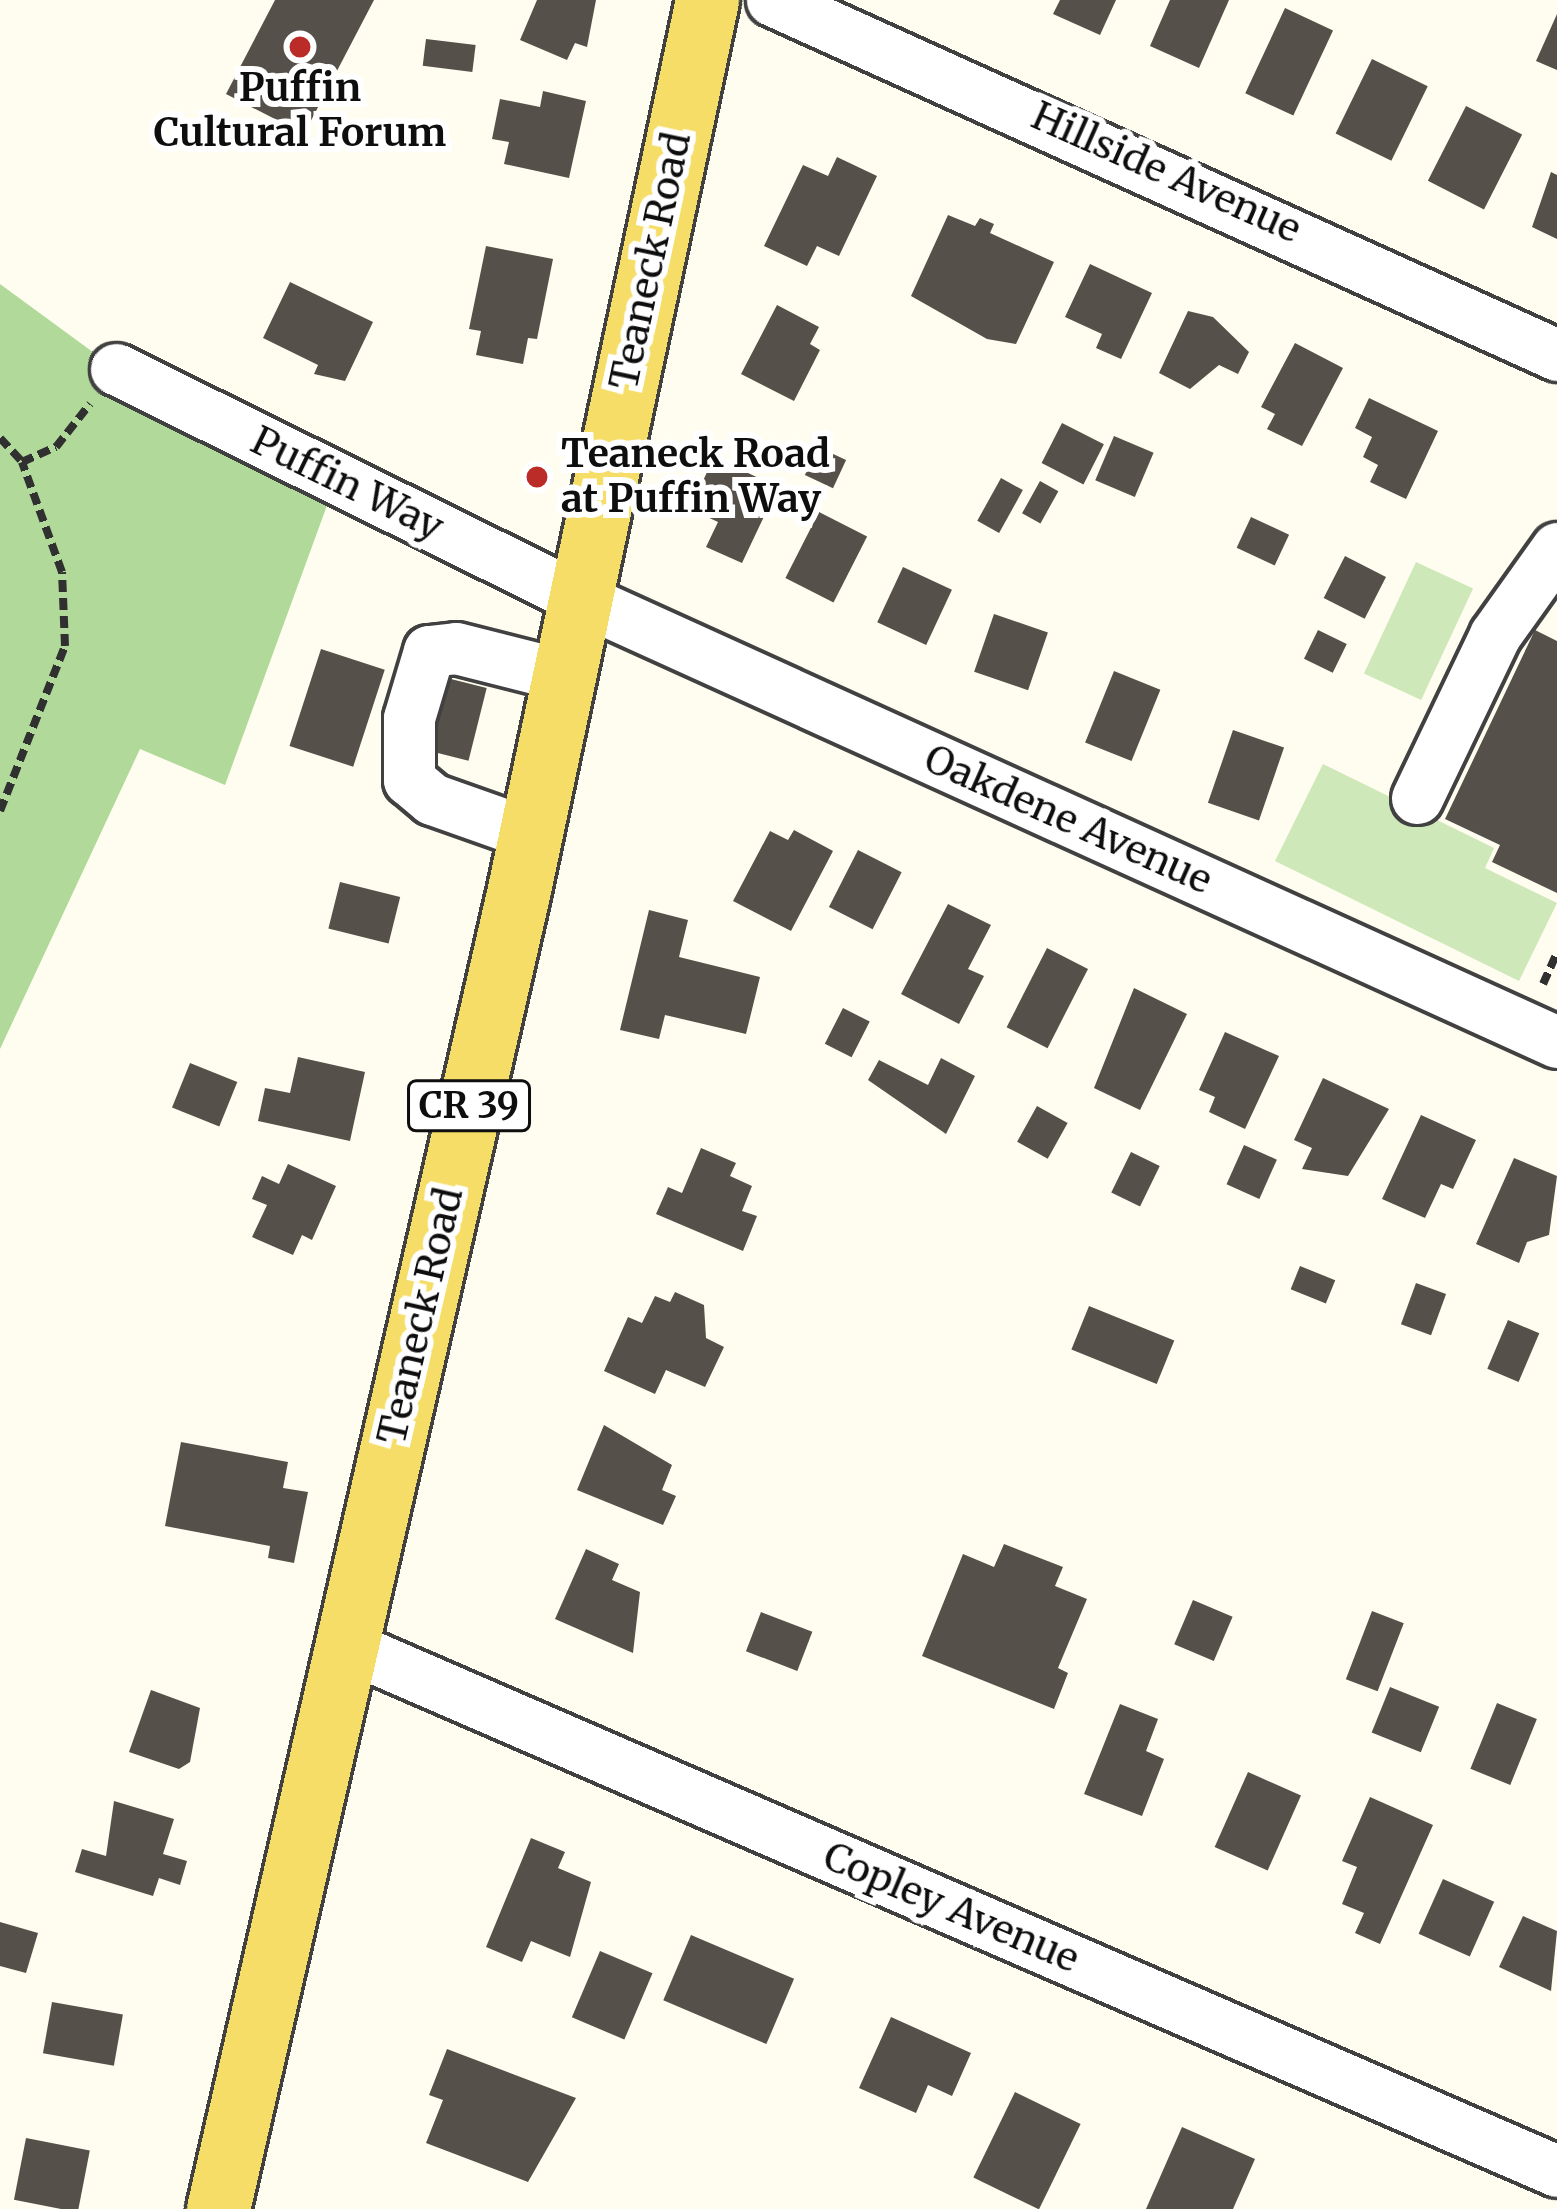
<!DOCTYPE html>
<style>
body{margin:0}
#map{position:relative;width:1557px;height:2209px;overflow:hidden;background:#fffdef;font-family:Merriweather,serif}
div>[style]{position:absolute}
[style*='--x']{left:calc(var(--x)*1px);top:calc(var(--y)*1px);width:calc(var(--w)*1px);rotate:calc(var(--a)*1deg)}
.green>*{inset:0;background:#cee8b9;transform-origin:0 0}
.forest>*{inset:0;background:#b1d999}
.building>*{inset:0;background:#56504a;transform-origin:0 0}
.path>*{height:8px;margin-top:-4px;transform-origin:0;background:repeating-linear-gradient(90deg,#303030 0 12px,transparent 0 18px)}
.roads{filter:drop-shadow(3px 0 #414141) drop-shadow(-3px 0 #414141) drop-shadow(0 3px #414141) drop-shadow(0 -3px #414141)}
.minor>*{height:51px;margin:-25.5px;padding:0 25.5px;transform-origin:25.5px;border-radius:25.5px;background:#fff}
.major>*{height:63px;margin:-31.5px;padding:0 31.5px;transform-origin:31.5px;border-radius:31.5px;background:#f5dd68}
.dots>*{width:33px;height:33px;translate:-50% -50%;box-sizing:border-box;border:6px solid #fff;border-radius:50%}
span{translate:-50% -50%;white-space:nowrap;text-align:center;line-height:1.15;-webkit-text-stroke:12px #fff;paint-order:stroke}
.shield-label span{padding:3px 9px;background:#fff;border:3px solid;border-radius:9px;-webkit-text-stroke-width:0}
.shield-label{font-size:36px;color:#0e0e0e;font-weight:700}
.poi-label{font-size:39px;color:#0e0e0e;font-weight:700}
.left{translate:0 -50%;text-align:left}
.street-label{font-size:39px;color:#0e0e0e}
</style>
<div id="map">
<div class="green">
<i style="left:1416px;top:562px;width:63px;height:123px;rotate:25deg"></i>
<i style="clip-path:polygon(1323px 764px,1494px 848px,1485px 868px,1557px 903px,1519px 981px,1275px 861px)"></i>
</div>
<div class="forest">
<i style="clip-path:polygon(0 284px,116px 369px,337px 478px,225px 785px,140px 749px,0 1049px)"></i>
</div>
<div class="building">
<i style="clip-path:polygon(275px 0,374px 0,304px 134px,226px 94px)"></i>
<i style="clip-path:polygon(537px 0,596px 0,587px 47px,575px 43px,567px 60px,520px 40px)"></i>
<i style="clip-path:polygon(1060px 0,1116px 0,1100px 35px,1053px 14px)"></i>
<i style="clip-path:polygon(1170px 0,1229px 0,1199px 68px,1150px 46px)"></i>
<i style="left:1285px;top:8px;width:53px;height:94px;rotate:25deg"></i>
<i style="clip-path:polygon(1557px 14px,1557px 70px,1536px 61px)"></i>
<i style="left:426px;top:39px;width:50px;height:27px;rotate:7deg"></i>
<i style="left:1372px;top:59px;width:62px;height:83px;rotate:26deg"></i>
<i style="clip-path:polygon(543px 91px,586px 101px,569px 178px,504px 164px,509px 142px,492px 139px,500px 99px,540px 107px)"></i>
<i style="left:1466px;top:106px;width:63px;height:84px;rotate:27deg"></i>
<i style="clip-path:polygon(837px 157px,877px 176px,839px 256px,817px 246px,807px 266px,764px 246px,803px 165px,828px 176px)"></i>
<i style="clip-path:polygon(1551px 172px,1557px 175px,1557px 239px,1532px 227px)"></i>
<i style="clip-path:polygon(948px 215px,975px 226px,980px 218px,994px 224px,990px 233px,1054px 262px,1016px 344px,987px 339px,911px 296px)"></i>
<i style="clip-path:polygon(486px 246px,553px 259px,537px 339px,528px 338px,523px 364px,476px 355px,481px 331px,469px 329px)"></i>
<i style="clip-path:polygon(1090px 264px,1152px 293px,1121px 359px,1096px 348px,1102px 334px,1065px 317px)"></i>
<i style="clip-path:polygon(290px 282px,373px 322px,345px 381px,314px 374px,318px 365px,263px 338px)"></i>
<i style="clip-path:polygon(777px 305px,819px 327px,810px 344px,820px 350px,794px 401px,741px 374px)"></i>
<i style="clip-path:polygon(1188px 311px,1213px 317px,1249px 352px,1238px 374px,1219px 365px,1190px 389px,1159px 373px)"></i>
<i style="clip-path:polygon(1295px 343px,1343px 368px,1302px 446px,1267px 429px,1275px 414px,1261px 407px)"></i>
<i style="clip-path:polygon(1369px 398px,1438px 431px,1406px 499px,1370px 482px,1378px 465px,1363px 457px,1372px 437px,1355px 428px)"></i>
<i style="left:1062px;top:423px;width:47px;height:45px;rotate:27deg"></i>
<i style="left:1114px;top:436px;width:43px;height:48px;rotate:23deg"></i>
<i style="left:818px;top:447px;width:31px;height:31px;rotate:25deg"></i>
<i style="clip-path:polygon(714px 457px,778px 487px,742px 563px,706px 547px,718px 522px,690px 509px)"></i>
<i style="left:1001px;top:478px;width:25px;height:49px;rotate:29deg"></i>
<i style="left:1040px;top:481px;width:21px;height:37px;rotate:29deg"></i>
<i style="left:819px;top:512px;width:54px;height:74px;rotate:27deg"></i>
<i style="left:1251px;top:517px;width:42px;height:34px;rotate:25deg"></i>
<i style="left:1345px;top:556px;width:46px;height:47px;rotate:27deg"></i>
<i style="left:903px;top:567px;width:54px;height:61px;rotate:25deg"></i>
<i style="left:994px;top:614px;width:57px;height:61px;rotate:19deg"></i>
<i style="left:1318px;top:630px;width:32px;height:32px;rotate:26deg"></i>
<i style="clip-path:polygon(1535px 630px,1557px 641px,1557px 893px,1492px 862px,1500px 845px,1445px 819px)"></i>
<i style="left:321px;top:649px;width:67px;height:102px;rotate:18deg"></i>
<i style="left:1114px;top:671px;width:50px;height:77px;rotate:22deg"></i>
<i style="left:443px;top:677px;width:45px;height:75px;rotate:14deg"></i>
<i style="left:1233px;top:730px;width:54px;height:77px;rotate:19deg"></i>
<i style="clip-path:polygon(794px 830px,833px 851px,791px 931px,733px 901px,770px 831px,788px 840px)"></i>
<i style="left:858px;top:850px;width:49px;height:64px;rotate:27deg"></i>
<i style="left:340px;top:882px;width:62px;height:48px;rotate:14deg"></i>
<i style="clip-path:polygon(948px 904px,991px 925px,968px 969px,984px 976px,959px 1024px,901px 994px)"></i>
<i style="clip-path:polygon(649px 910px,688px 920px,679px 957px,760px 977px,746px 1034px,665px 1015px,659px 1039px,620px 1030px)"></i>
<i style="left:1047px;top:948px;width:46px;height:89px;rotate:27deg"></i>
<i style="clip-path:polygon(1134px 988px,1187px 1014px,1140px 1110px,1094px 1088px)"></i>
<i style="left:843px;top:1008px;width:30px;height:40px;rotate:27deg"></i>
<i style="clip-path:polygon(1225px 1032px,1279px 1056px,1245px 1129px,1209px 1112px,1215px 1097px,1199px 1090px)"></i>
<i style="clip-path:polygon(298px 1057px,365px 1072px,350px 1141px,258px 1121px,265px 1088px,290px 1093px)"></i>
<i style="clip-path:polygon(941px 1058px,975px 1076px,946px 1134px,868px 1080px,879px 1060px,928px 1085px)"></i>
<i style="left:190px;top:1063px;width:51px;height:48px;rotate:22deg"></i>
<i style="clip-path:polygon(1323px 1078px,1389px 1109px,1348px 1176px,1302px 1169px,1312px 1148px,1294px 1140px)"></i>
<i style="left:1037px;top:1106px;width:35px;height:41px;rotate:29deg"></i>
<i style="clip-path:polygon(1421px 1115px,1476px 1140px,1453px 1189px,1441px 1184px,1425px 1218px,1382px 1199px)"></i>
<i style="left:1244px;top:1145px;width:36px;height:43px;rotate:24deg"></i>
<i style="clip-path:polygon(701px 1148px,736px 1163px,730px 1176px,752px 1186px,742px 1211px,757px 1216px,743px 1251px,656px 1214px,668px 1187px,682px 1193px)"></i>
<i style="left:1131px;top:1152px;width:32px;height:45px;rotate:26deg"></i>
<i style="clip-path:polygon(1514px 1158px,1557px 1176px,1549px 1235px,1527px 1242px,1519px 1263px,1476px 1244px)"></i>
<i style="clip-path:polygon(288px 1164px,336px 1186px,312px 1240px,302px 1235px,293px 1255px,252px 1237px,267px 1205px,252px 1199px,262px 1176px,279px 1184px)"></i>
<i style="left:1300px;top:1266px;width:38px;height:25px;rotate:22deg"></i>
<i style="left:1416px;top:1283px;width:32px;height:44px;rotate:20deg"></i>
<i style="clip-path:polygon(675px 1292px,704px 1305px,706px 1338px,724px 1347px,705px 1387px,666px 1370px,655px 1394px,604px 1371px,628px 1317px,642px 1323px,655px 1296px,670px 1302px)"></i>
<i style="left:1089px;top:1306px;width:92px;height:47px;rotate:22deg"></i>
<i style="left:1508px;top:1320px;width:34px;height:53px;rotate:23deg"></i>
<i style="clip-path:polygon(604px 1425px,672px 1465px,662px 1490px,676px 1496px,663px 1525px,577px 1490px)"></i>
<i style="clip-path:polygon(181px 1442px,288px 1462px,283px 1488px,308px 1492px,294px 1563px,268px 1558px,270px 1546px,165px 1526px)"></i>
<i style="clip-path:polygon(1004px 1544px,1063px 1567px,1055px 1586px,1087px 1599px,1058px 1668px,1068px 1673px,1054px 1709px,922px 1656px,963px 1554px,994px 1567px)"></i>
<i style="clip-path:polygon(586px 1549px,619px 1564px,612px 1580px,640px 1592px,633px 1653px,555px 1619px)"></i>
<i style="left:1193px;top:1600px;width:43px;height:48px;rotate:23deg"></i>
<i style="left:1372px;top:1611px;width:34px;height:73px;rotate:21deg"></i>
<i style="left:761px;top:1612px;width:55px;height:42px;rotate:21deg"></i>
<i style="left:1390px;top:1687px;width:53px;height:49px;rotate:22deg"></i>
<i style="clip-path:polygon(151px 1690px,200px 1708px,190px 1762px,179px 1769px,129px 1752px)"></i>
<i style="left:1497px;top:1703px;width:43px;height:71px;rotate:22deg"></i>
<i style="clip-path:polygon(1120px 1704px,1158px 1719px,1146px 1751px,1164px 1759px,1142px 1816px,1084px 1794px)"></i>
<i style="left:1248px;top:1772px;width:58px;height:82px;rotate:24deg"></i>
<i style="clip-path:polygon(1370px 1797px,1433px 1825px,1380px 1944px,1355px 1933px,1364px 1913px,1342px 1904px,1357px 1867px,1342px 1861px)"></i>
<i style="clip-path:polygon(114px 1801px,174px 1819px,163px 1854px,187px 1861px,180px 1885px,159px 1878px,153px 1896px,75px 1872px,82px 1849px,106px 1856px)"></i>
<i style="clip-path:polygon(531px 1838px,565px 1852px,558px 1868px,591px 1882px,570px 1957px,531px 1941px,522px 1962px,486px 1947px)"></i>
<i style="left:1443px;top:1879px;width:56px;height:60px;rotate:24deg"></i>
<i style="clip-path:polygon(1523px 1916px,1557px 1931px,1551px 1991px,1499px 1967px)"></i>
<i style="clip-path:polygon(0 1922px,38px 1933px,26px 1973px,0 1966px)"></i>
<i style="left:691px;top:1935px;width:112px;height:71px;rotate:23deg"></i>
<i style="left:600px;top:1951px;width:57px;height:72px;rotate:23deg"></i>
<i style="left:52px;top:2002px;width:72px;height:52px;rotate:10deg"></i>
<i style="clip-path:polygon(891px 2017px,971px 2053px,952px 2096px,928px 2085px,916px 2113px,859px 2088px)"></i>
<i style="clip-path:polygon(447px 2049px,576px 2098px,528px 2182px,426px 2143px,443px 2100px,429px 2095px)"></i>
<i style="left:1015px;top:2092px;width:73px;height:95px;rotate:26deg"></i>
<i style="clip-path:polygon(1182px 2127px,1255px 2159px,1233px 2209px,1146px 2209px)"></i>
<i style="left:26px;top:2138px;width:65px;height:63px;rotate:11deg"></i>
</div>
<div class="path">
<i style="--x:0;--y:438;--w:33;--a:47"></i>
<i style="--x:22;--y:462;--w:37;--a:-24"></i>
<i style="--x:56;--y:447;--w:55;--a:-51.7"></i>
<i style="--x:0;--y:811;--w:177;--a:-68.5"></i>
<i style="--x:65;--y:646;--w:74;--a:-92.3"></i>
<i style="--x:62;--y:572;--w:117;--a:-110"></i>
<i style="--x:1543;--y:984;--w:35;--a:-66"></i>
</div>
<div class="roads">
<div class="minor">
<i style="--x:772;--y:0;--w:862;--a:24.33"></i>
<i style="--x:116;--y:369;--w:517;--a:26.32"></i>
<i style="--x:579;--y:598;--w:1074;--a:24.42"></i>
<i style="--x:1417;--y:798;--w:181;--a:-64.4"></i>
<i style="--x:1495;--y:635;--w:107;--a:-54.5"></i>
<i style="--x:531;--y:834;--w:105;--a:-160.5"></i>
<i style="--x:432;--y:799;--w:30;--a:-140"></i>
<i style="--x:409;--y:780;--w:62;--a:-90"></i>
<i style="--x:409;--y:718;--w:70;--a:-73.4"></i>
<i style="--x:429;--y:651;--w:27;--a:-6"></i>
<i style="--x:456;--y:648;--w:110;--a:14.2"></i>
<i style="--x:345;--y:1645;--w:1321;--a:23.46"></i>
</div>
<div class="major">
<i style="--x:218;--y:2209;--w:1349;--a:-77.15"></i>
<i style="--x:518;--y:894;--w:914;--a:-78.06"></i>
</div>
</div>
<div class="dots">
<i style="left:300px;top:47px;background:#bb2b28"></i>
<i style="left:537px;top:477px;background:#bb2b28"></i>
</div>
<div class="shield-label">
<span style="left:469px;top:1106px">CR 39</span>
</div>
<div class="poi-label">
<span style="left:300px;top:111px">Puffin<br>Cultural Forum</span>
<span class="left" style="left:561px;top:477px">Teaneck Road<br>at Puffin Way</span>
</div>
<div class="street-label">
<span style="left:1166px;top:173px;rotate:24deg">Hillside Avenue</span>
<span style="left:651px;top:261px;rotate:-78deg">Teaneck Road</span>
<span style="left:347px;top:484px;rotate:26deg">Puffin Way</span>
<span style="left:1068px;top:820px;rotate:24deg">Oakdene Avenue</span>
<span style="left:421px;top:1316px;rotate:-77deg">Teaneck Road</span>
<span style="left:951px;top:1908px;rotate:23deg">Copley Avenue</span>
</div>
</div>
